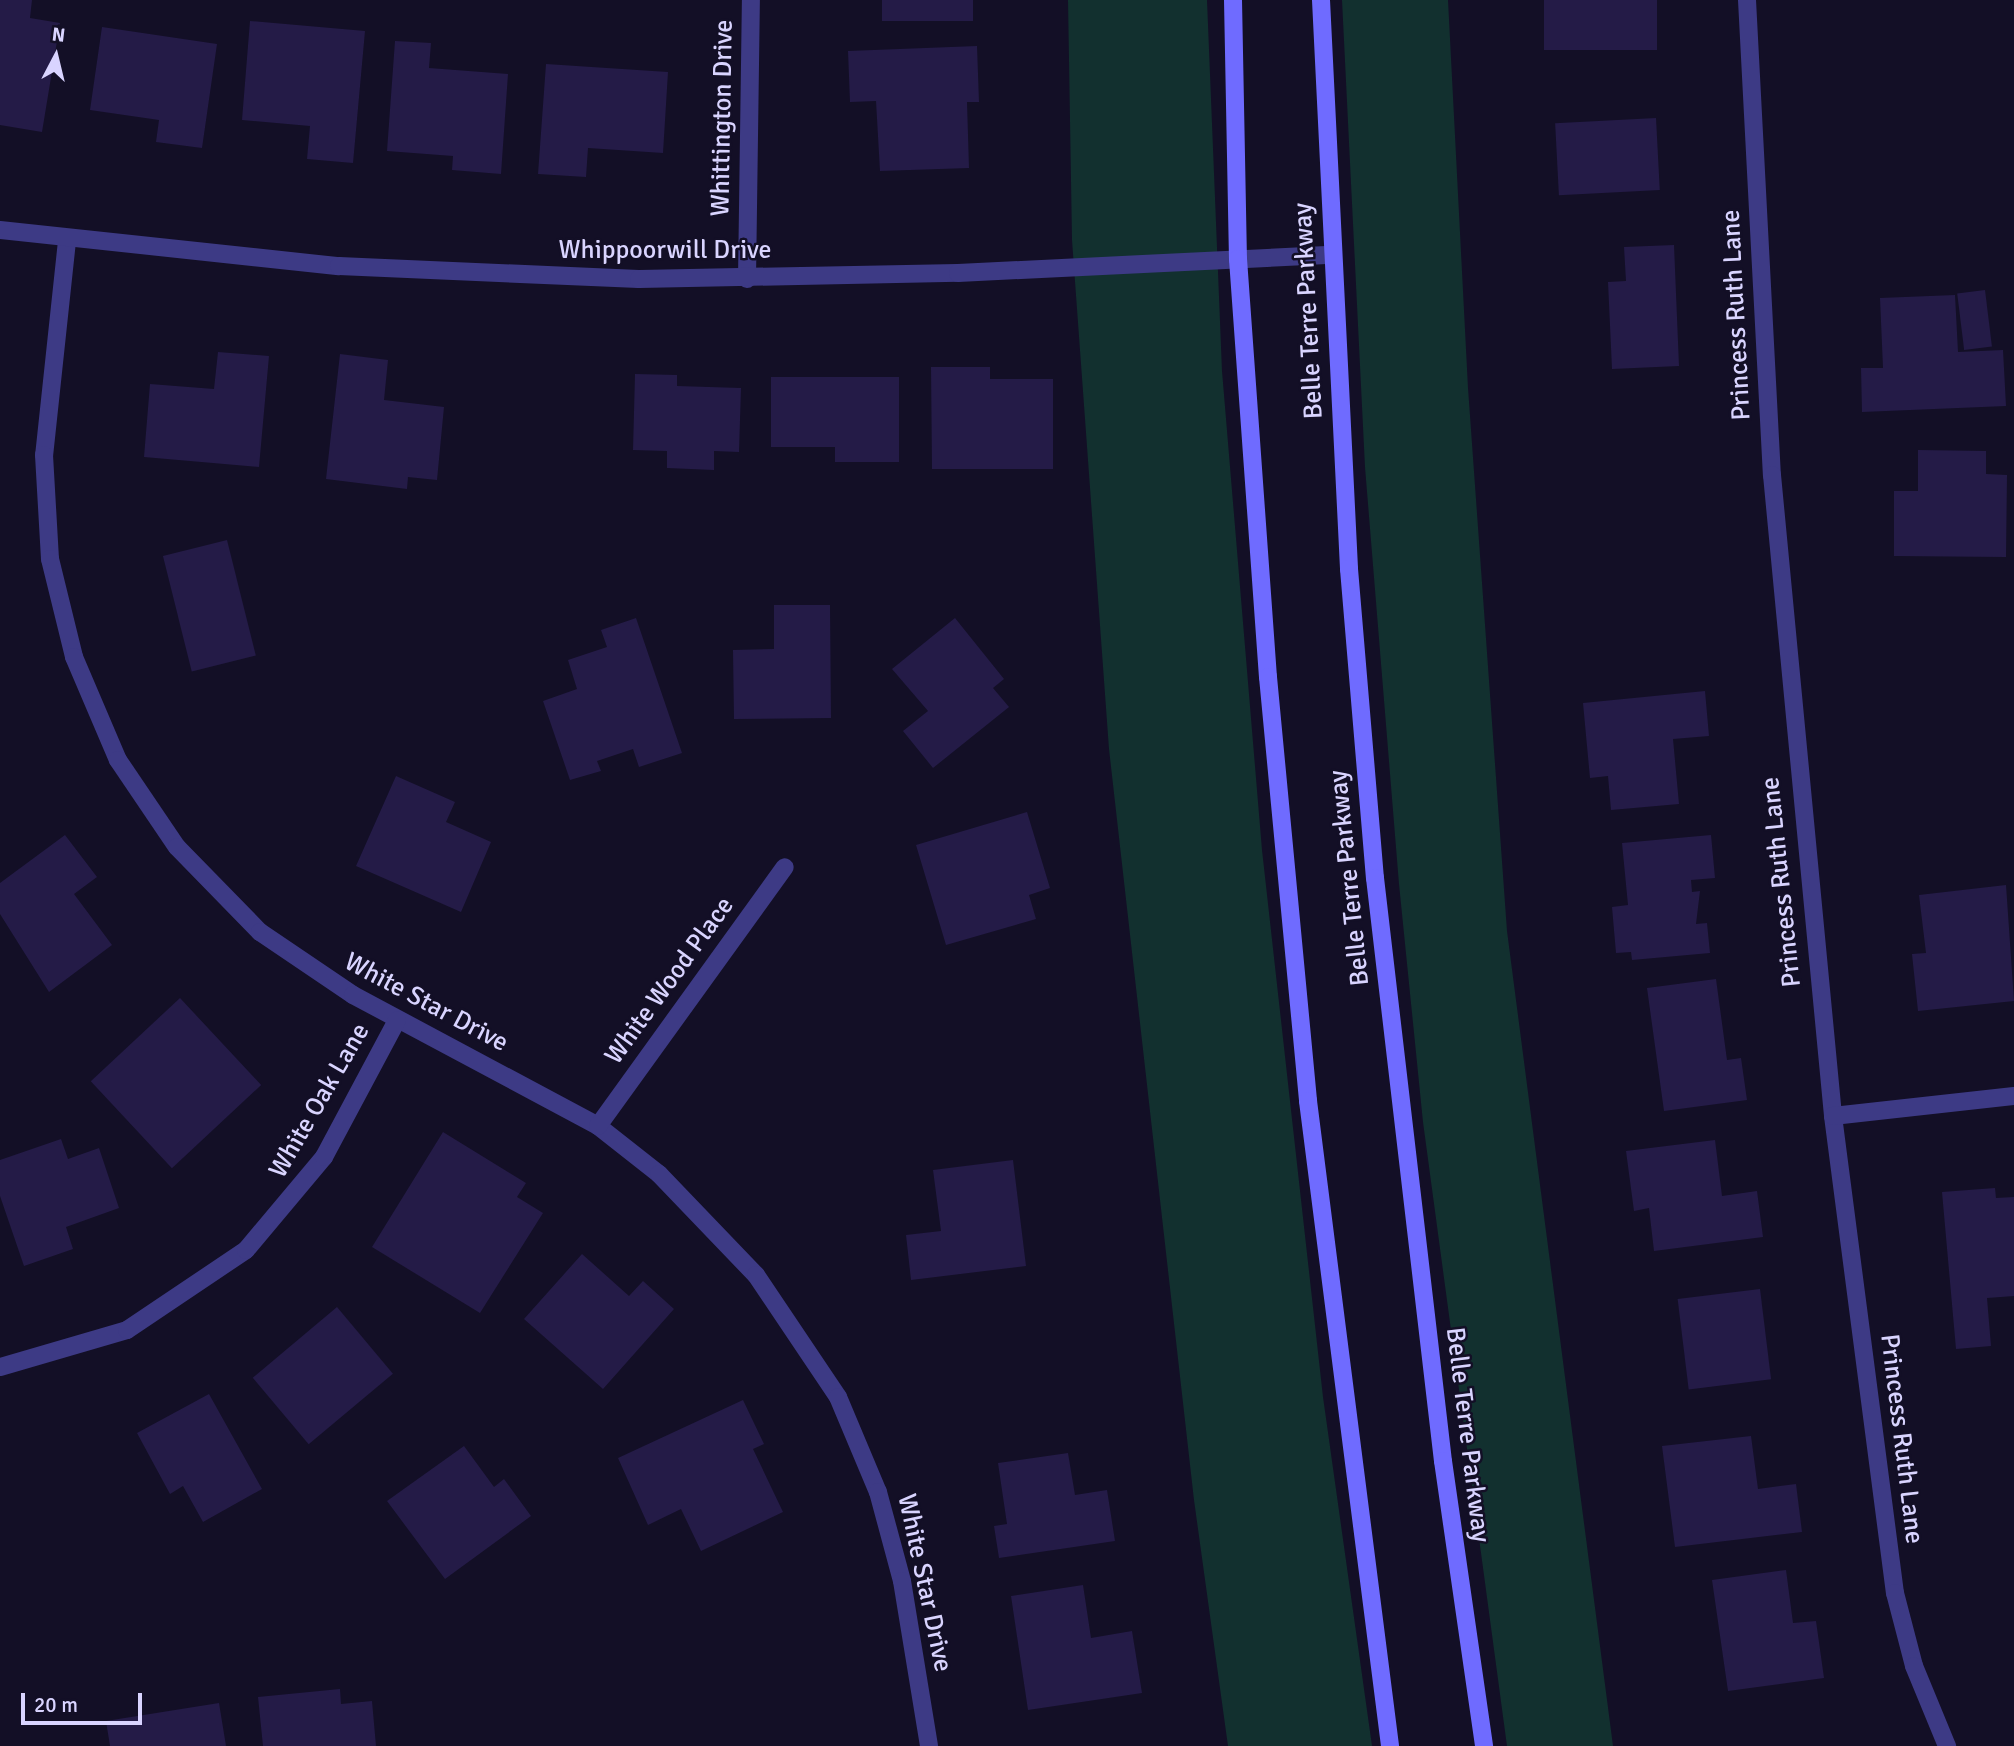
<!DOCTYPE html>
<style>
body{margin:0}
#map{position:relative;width:2014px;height:1746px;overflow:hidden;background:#130f26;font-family:Signika,sans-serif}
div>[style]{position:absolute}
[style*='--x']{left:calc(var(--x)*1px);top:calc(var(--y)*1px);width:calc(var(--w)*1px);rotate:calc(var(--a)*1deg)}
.green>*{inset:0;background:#12302f}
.building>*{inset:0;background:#241b47;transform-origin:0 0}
.minor>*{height:18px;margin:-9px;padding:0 9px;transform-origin:9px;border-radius:9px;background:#3d3a85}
.tertiary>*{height:18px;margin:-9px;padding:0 9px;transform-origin:9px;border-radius:9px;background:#3d3a85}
.secondary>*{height:18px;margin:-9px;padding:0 9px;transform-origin:9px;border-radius:9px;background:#6f6bff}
span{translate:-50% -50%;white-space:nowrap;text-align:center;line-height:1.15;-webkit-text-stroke:5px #130f26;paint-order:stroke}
.street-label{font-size:26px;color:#d9d4ff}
.north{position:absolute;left:21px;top:21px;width:70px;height:70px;-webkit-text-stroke:5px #130f26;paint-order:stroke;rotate:7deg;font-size:19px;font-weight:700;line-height:28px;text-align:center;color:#d9d4ff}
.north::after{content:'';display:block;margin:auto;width:24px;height:32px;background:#d9d4ff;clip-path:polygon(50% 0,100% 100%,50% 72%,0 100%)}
.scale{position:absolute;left:21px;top:1693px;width:121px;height:32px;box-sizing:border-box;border:4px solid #d9d4ff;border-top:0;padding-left:9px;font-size:21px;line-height:24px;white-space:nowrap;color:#d9d4ff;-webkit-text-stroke:5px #130f26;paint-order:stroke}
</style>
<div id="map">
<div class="green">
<i style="clip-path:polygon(1068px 0,1207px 0,1222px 371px,1262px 850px,1323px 1397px,1372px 1746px,1228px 1746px,1194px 1500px,1109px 749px,1072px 240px)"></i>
<i style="clip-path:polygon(1342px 0,1448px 0,1468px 388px,1507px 931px,1613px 1746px,1507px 1746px,1423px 1122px,1399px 884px,1365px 467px)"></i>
</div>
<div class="building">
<i style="clip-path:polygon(0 0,32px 0,30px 18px,60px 23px,42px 132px,0 125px)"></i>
<i style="left:882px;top:0;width:91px;height:21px"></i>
<i style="left:1544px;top:0;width:113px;height:50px"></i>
<i style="clip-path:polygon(250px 21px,365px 31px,353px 163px,307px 159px,310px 126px,242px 120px)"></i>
<i style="clip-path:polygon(102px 27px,217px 44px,202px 148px,156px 142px,159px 120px,90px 110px)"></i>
<i style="clip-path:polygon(395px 41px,431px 43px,429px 68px,508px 74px,501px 174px,452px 170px,453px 156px,387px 151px)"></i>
<i style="clip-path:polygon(977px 46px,979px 102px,967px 102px,969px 168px,880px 171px,876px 101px,850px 102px,848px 51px)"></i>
<i style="clip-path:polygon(546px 64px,668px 72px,663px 153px,588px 148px,586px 177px,538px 174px)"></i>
<i style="left:1656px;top:118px;width:72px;height:101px;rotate:87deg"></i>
<i style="clip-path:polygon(1674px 245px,1679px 366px,1612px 369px,1608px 282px,1626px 281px,1624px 247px)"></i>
<i style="left:1985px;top:290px;width:57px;height:28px;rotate:83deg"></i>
<i style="clip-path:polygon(1955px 295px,1958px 352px,2003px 350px,2006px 406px,1862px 412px,1861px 368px,1883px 368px,1880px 298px)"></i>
<i style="clip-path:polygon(218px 352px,269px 356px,259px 467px,144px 457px,150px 384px,214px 389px)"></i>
<i style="clip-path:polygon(340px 354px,388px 360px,384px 400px,444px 407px,437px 480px,408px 477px,407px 489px,326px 479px)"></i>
<i style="clip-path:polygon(931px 367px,990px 367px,990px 379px,1053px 379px,1053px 469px,932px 469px)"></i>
<i style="clip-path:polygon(635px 374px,677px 375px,677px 386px,741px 388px,739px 452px,714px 451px,714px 470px,667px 468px,667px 451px,633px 450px)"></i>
<i style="clip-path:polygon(771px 377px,899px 377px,899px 462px,835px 462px,835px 447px,771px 447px)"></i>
<i style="clip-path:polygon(1918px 450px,1986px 451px,1986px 474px,2007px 475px,2006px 557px,1894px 556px,1894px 491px,1918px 491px)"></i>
<i style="left:227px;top:540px;width:119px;height:66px;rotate:76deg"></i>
<i style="clip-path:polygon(774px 605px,830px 605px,831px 718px,734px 719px,733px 650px,774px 649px)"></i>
<i style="clip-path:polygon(636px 618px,682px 753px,639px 767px,633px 749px,597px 761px,601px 771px,570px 780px,543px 701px,577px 689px,568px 660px,607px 647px,601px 630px)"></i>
<i style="clip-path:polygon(955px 618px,1004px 679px,993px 688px,1009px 707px,933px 768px,903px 731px,928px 711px,892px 669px)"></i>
<i style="clip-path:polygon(1705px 691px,1709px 736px,1673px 739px,1679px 804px,1611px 810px,1608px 776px,1590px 778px,1583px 703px)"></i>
<i style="clip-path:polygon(396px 776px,455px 802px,446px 822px,491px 842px,461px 912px,356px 866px)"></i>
<i style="clip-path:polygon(1027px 812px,1050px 888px,1029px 895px,1036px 919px,946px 945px,916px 845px)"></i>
<i style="clip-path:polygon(65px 835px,97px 877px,74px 894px,112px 945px,49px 992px,0 914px,0 883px)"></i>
<i style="clip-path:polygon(1711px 835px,1715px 878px,1691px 880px,1692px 892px,1700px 891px,1696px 924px,1707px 923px,1710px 953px,1632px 960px,1631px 952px,1616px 953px,1612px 907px,1628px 905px,1622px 843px)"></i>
<i style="clip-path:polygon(2006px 885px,2014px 1001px,1918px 1011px,1912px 954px,1926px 953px,1919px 895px)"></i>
<i style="clip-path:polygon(1716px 979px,1727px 1060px,1741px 1058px,1747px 1100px,1664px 1111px,1647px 988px)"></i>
<i style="left:180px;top:998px;width:119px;height:122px;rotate:47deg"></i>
<i style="clip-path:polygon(443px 1132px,526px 1183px,517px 1197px,543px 1213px,480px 1313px,372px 1247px)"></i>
<i style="clip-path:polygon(61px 1139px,68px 1159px,99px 1148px,119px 1208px,66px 1227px,73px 1249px,24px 1266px,0 1196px,0 1160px)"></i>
<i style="clip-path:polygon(1715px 1140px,1722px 1196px,1757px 1191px,1763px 1237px,1654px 1251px,1649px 1208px,1634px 1211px,1626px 1151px)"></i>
<i style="clip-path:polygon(1013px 1160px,1026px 1266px,911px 1280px,906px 1235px,941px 1231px,933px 1170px)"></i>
<i style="clip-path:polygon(1995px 1188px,1996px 1198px,2014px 1197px,2014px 1296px,1987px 1298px,1991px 1346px,1956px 1349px,1942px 1192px)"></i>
<i style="clip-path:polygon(582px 1254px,629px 1296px,643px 1281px,674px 1309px,603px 1389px,524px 1319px)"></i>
<i style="left:1760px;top:1289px;width:91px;height:83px;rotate:83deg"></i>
<i style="left:337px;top:1307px;width:87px;height:110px;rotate:50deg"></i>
<i style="clip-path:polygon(209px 1394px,262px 1489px,203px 1522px,183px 1486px,170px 1494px,137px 1433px)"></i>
<i style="clip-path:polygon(743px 1400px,764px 1444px,753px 1449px,783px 1512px,701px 1551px,681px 1509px,648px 1525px,618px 1458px)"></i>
<i style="clip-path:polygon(1751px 1436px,1758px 1489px,1796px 1484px,1802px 1532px,1675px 1547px,1662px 1446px)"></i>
<i style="clip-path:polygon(464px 1446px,494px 1487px,504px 1479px,531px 1516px,445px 1579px,387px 1501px)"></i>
<i style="clip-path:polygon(1068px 1453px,1075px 1495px,1107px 1490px,1115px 1541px,999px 1558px,994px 1526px,1007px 1524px,998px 1463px)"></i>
<i style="clip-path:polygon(1786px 1570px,1793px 1623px,1816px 1621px,1824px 1678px,1728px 1691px,1712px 1580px)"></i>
<i style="clip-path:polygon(1083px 1585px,1091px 1638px,1132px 1631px,1142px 1693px,1028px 1710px,1011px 1596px)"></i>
<i style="clip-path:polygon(340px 1689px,341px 1704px,372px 1701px,376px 1746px,263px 1746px,258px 1697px)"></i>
<i style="clip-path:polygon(219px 1703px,226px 1746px,110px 1746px,106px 1721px)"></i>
</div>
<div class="minor">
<i style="--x:1747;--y:0;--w:476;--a:87"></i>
<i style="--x:1772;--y:475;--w:644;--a:84.56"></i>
<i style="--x:1833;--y:1116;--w:481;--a:82.6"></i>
<i style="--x:1895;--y:1593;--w:75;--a:75.4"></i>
<i style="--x:1914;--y:1666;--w:87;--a:67.6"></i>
<i style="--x:67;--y:241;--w:215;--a:96.1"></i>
<i style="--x:44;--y:455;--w:104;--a:86.7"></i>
<i style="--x:50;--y:559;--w:101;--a:76.2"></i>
<i style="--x:74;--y:657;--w:112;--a:66.9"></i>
<i style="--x:118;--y:760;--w:105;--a:55.9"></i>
<i style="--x:177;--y:847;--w:119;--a:45.7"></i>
<i style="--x:260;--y:932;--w:112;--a:34.1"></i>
<i style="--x:353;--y:995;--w:278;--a:28.1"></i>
<i style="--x:598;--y:1126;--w:78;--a:38.2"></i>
<i style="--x:659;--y:1174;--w:140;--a:46.2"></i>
<i style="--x:756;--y:1275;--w:147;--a:56.1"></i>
<i style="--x:838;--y:1397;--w:103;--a:67.2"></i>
<i style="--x:878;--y:1492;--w:92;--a:74.9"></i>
<i style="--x:902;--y:1581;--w:167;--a:80.7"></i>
<i style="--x:747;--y:279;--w:279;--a:-89.2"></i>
<i style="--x:1833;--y:1116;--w:182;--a:-6.3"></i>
<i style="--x:598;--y:1126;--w:319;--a:-54.2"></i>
<i style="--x:0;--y:1367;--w:132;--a:-16.2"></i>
<i style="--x:127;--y:1330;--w:143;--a:-33.9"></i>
<i style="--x:246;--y:1250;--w:121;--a:-50"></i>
<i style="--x:324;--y:1157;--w:155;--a:-61.9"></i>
</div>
<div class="tertiary">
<i style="--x:0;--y:230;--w:341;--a:6.1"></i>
<i style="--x:339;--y:266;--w:300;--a:2.5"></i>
<i style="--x:639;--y:279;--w:319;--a:-1.1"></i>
<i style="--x:958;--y:273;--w:374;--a:-2.8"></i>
</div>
<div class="secondary">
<i style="--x:1233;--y:0;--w:259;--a:88.9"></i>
<i style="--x:1238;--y:259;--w:419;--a:85.9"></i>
<i style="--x:1268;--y:677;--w:426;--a:84.6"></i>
<i style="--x:1308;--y:1101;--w:650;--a:82.75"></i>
<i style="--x:1321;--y:0;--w:570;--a:87.18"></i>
<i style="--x:1349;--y:569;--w:310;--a:85.2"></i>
<i style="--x:1375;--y:878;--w:587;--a:83.35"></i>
<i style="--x:1443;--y:1461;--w:288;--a:81.8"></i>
</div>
<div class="street-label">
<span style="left:723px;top:118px;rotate:-89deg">Whittington Drive</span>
<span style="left:665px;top:251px">Whippoorwill Drive</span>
<span style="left:1309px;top:311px;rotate:-93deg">Belle Terre Parkway</span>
<span style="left:1737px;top:315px;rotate:-93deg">Princess Ruth Lane</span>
<span style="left:1350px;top:878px;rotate:-96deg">Belle Terre Parkway</span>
<span style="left:1782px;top:882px;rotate:-96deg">Princess Ruth Lane</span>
<span style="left:670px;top:981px;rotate:-54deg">White Wood Place</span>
<span style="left:426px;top:1003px;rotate:28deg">White Star Drive</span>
<span style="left:320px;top:1101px;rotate:-60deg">White Oak Lane</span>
<span style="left:1467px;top:1435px;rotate:83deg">Belle Terre Parkway</span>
<span style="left:1901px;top:1439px;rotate:83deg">Princess Ruth Lane</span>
<span style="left:924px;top:1583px;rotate:78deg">White Star Drive</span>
</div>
<div class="north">N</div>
<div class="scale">20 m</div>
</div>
